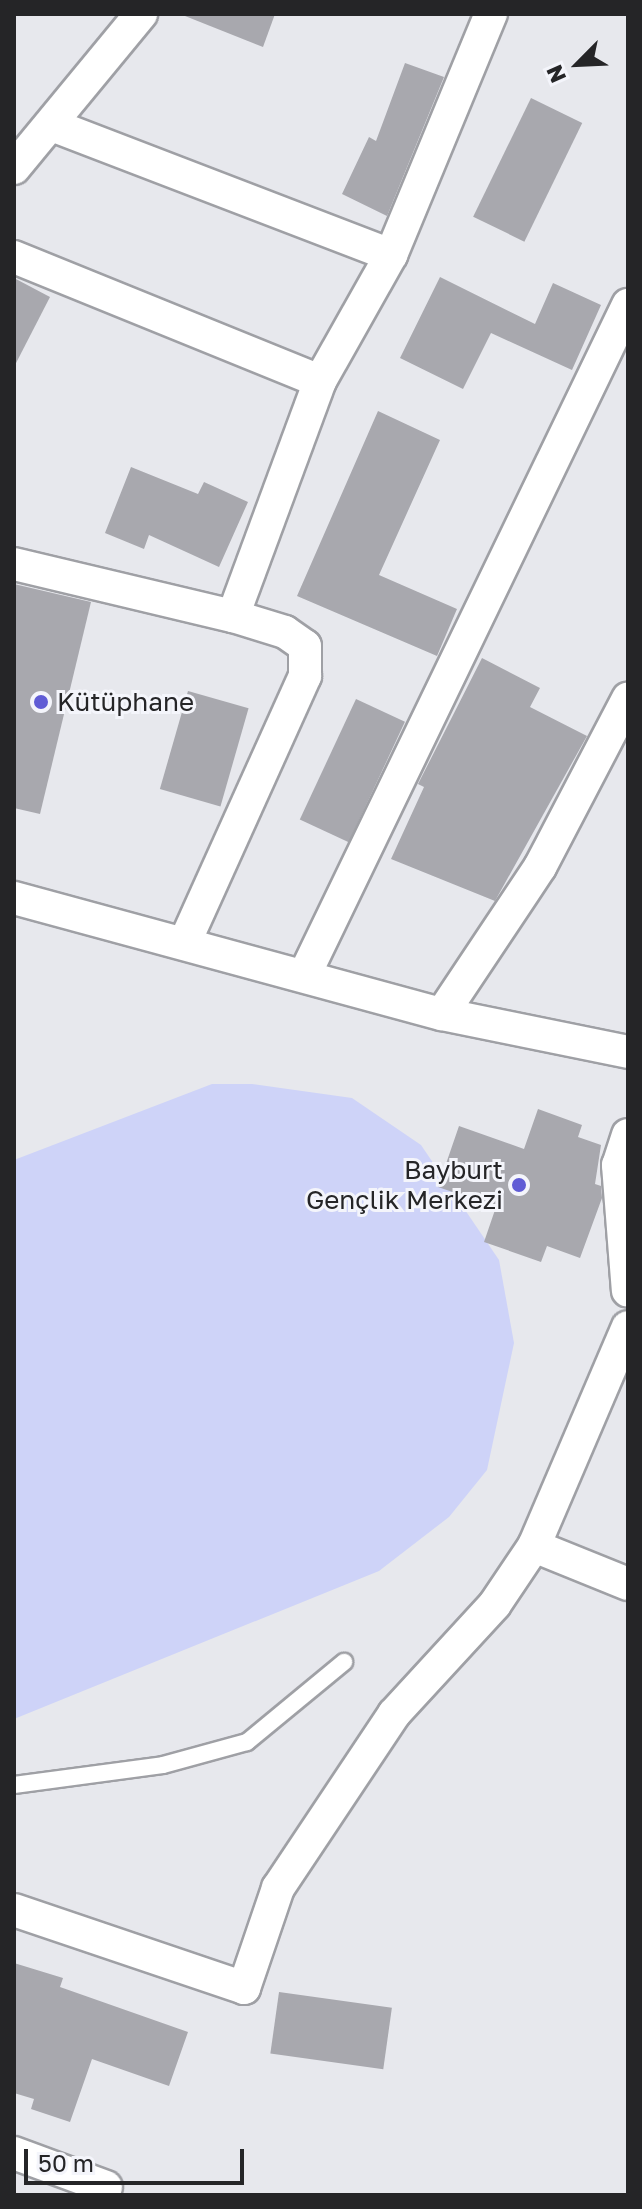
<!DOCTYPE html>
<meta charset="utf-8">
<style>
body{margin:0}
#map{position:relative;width:642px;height:2209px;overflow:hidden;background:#e7e8ed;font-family:"Golos Text",sans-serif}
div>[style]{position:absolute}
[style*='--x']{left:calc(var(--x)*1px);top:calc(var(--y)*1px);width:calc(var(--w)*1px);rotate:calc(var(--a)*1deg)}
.green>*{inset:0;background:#ced3f8}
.building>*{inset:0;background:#a8a8ae;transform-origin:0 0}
.roads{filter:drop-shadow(2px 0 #9fa0a5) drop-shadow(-2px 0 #9fa0a5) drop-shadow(0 2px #9fa0a5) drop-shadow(0 -2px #9fa0a5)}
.service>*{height:16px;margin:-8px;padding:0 8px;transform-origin:8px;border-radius:8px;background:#fff}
.minor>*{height:32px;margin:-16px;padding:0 16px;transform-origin:16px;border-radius:16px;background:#fff}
.dots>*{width:22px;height:22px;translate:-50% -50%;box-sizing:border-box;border:4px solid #f4f5fb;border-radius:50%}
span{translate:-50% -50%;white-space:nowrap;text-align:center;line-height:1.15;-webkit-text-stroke:6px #f4f5fb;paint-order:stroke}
.poi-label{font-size:26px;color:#252527}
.left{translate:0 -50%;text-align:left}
.right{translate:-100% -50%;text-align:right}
.frame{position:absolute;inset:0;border:16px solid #252527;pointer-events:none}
.north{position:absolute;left:538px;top:24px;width:80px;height:80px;-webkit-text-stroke:6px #f4f5fb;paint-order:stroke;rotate:246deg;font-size:22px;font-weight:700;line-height:32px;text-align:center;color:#252527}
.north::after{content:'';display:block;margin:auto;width:28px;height:36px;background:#252527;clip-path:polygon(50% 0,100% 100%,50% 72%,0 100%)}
.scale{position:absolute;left:24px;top:2149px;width:220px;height:36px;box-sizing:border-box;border:4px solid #252527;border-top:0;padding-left:10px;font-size:24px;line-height:28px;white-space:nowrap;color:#252527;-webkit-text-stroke:6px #f4f5fb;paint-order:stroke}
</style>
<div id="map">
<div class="green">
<i style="clip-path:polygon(212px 1084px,252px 1084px,352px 1098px,421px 1145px,499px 1260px,514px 1343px,487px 1470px,449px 1517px,379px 1571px,14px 1719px,14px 1160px)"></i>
</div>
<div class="building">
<i style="clip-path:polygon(180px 14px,275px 14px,263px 47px)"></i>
<i style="clip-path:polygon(405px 63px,444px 77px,387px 216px,342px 194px,369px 137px,376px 141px)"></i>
<i style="left:531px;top:98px;width:57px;height:132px;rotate:26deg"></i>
<i style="clip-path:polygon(440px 277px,535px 324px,553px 283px,601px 305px,572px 370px,491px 333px,463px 389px,400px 358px)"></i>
<i style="clip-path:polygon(14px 278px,50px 297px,14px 367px)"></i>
<i style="clip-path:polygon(378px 411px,440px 440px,379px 575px,457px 609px,437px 656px,297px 596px)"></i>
<i style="clip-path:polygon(131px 467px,198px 494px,204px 482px,248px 502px,219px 567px,149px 535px,144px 549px,105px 533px)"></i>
<i style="clip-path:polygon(14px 584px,91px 602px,40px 814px,14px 808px)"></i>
<i style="clip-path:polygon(482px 658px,540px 688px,530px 707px,587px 736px,495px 901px,391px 859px,424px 787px,418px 784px)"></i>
<i style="left:188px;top:691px;width:63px;height:102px;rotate:16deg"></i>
<i style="left:356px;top:699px;width:54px;height:133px;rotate:25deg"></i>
<i style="clip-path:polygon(538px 1109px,582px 1125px,578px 1137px,601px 1145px,595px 1184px,601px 1186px,602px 1198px,580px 1258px,547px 1246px,541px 1262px,484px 1242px,496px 1207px,438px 1187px,459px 1126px,524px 1149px)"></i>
<i style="clip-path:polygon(14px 1963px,63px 1978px,60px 1987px,188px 2032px,169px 2086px,92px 2059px,70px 2122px,31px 2109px,34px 2099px,14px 2093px)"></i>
<i style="left:279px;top:1992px;width:114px;height:62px;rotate:8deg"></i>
</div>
<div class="roads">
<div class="service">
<i style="--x:14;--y:1785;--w:150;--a:-7.6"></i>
<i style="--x:163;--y:1765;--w:87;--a:-15.3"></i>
<i style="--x:247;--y:1742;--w:126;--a:-39.5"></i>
</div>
<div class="minor">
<i style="--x:52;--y:125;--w:363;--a:21"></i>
<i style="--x:14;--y:168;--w:200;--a:-50.5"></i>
<i style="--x:14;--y:257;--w:330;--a:22.1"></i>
<i style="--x:14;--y:564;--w:225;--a:13.4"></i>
<i style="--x:233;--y:616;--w:54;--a:17.1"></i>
<i style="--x:285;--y:632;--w:24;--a:35"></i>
<i style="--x:305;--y:646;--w:30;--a:90"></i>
<i style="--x:305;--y:676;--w:292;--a:114.3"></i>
<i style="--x:233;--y:616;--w:251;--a:-69.7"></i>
<i style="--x:320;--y:381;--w:145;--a:-60.6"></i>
<i style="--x:391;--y:255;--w:261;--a:-67.5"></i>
<i style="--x:14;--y:898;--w:443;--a:15.2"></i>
<i style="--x:442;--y:1014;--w:190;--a:11.5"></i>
<i style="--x:305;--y:974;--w:743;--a:-64.23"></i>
<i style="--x:442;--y:1014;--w:177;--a:-56.3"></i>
<i style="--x:540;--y:867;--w:190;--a:-62.4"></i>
<i style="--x:628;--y:1135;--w:32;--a:108"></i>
<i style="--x:618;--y:1165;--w:126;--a:85.5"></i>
<i style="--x:534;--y:1546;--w:101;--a:22"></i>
<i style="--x:14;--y:1910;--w:243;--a:18.7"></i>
<i style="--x:244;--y:1988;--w:106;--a:-71.2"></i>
<i style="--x:278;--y:1888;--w:209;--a:-56.3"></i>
<i style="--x:394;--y:1714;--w:149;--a:-47.4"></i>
<i style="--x:495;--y:1604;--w:70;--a:-56.1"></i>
<i style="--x:534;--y:1546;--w:238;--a:-66.8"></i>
<i style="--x:14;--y:2153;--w:98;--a:20.3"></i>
</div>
</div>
<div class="dots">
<i style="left:41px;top:702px;background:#605cd5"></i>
<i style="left:519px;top:1185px;background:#605cd5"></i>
</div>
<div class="poi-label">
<span class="left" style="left:57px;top:702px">Kütüphane</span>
<span class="right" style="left:503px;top:1185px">Bayburt<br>Gençlik Merkezi</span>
</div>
<div class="frame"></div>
<div class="north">N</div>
<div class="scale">50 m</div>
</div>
